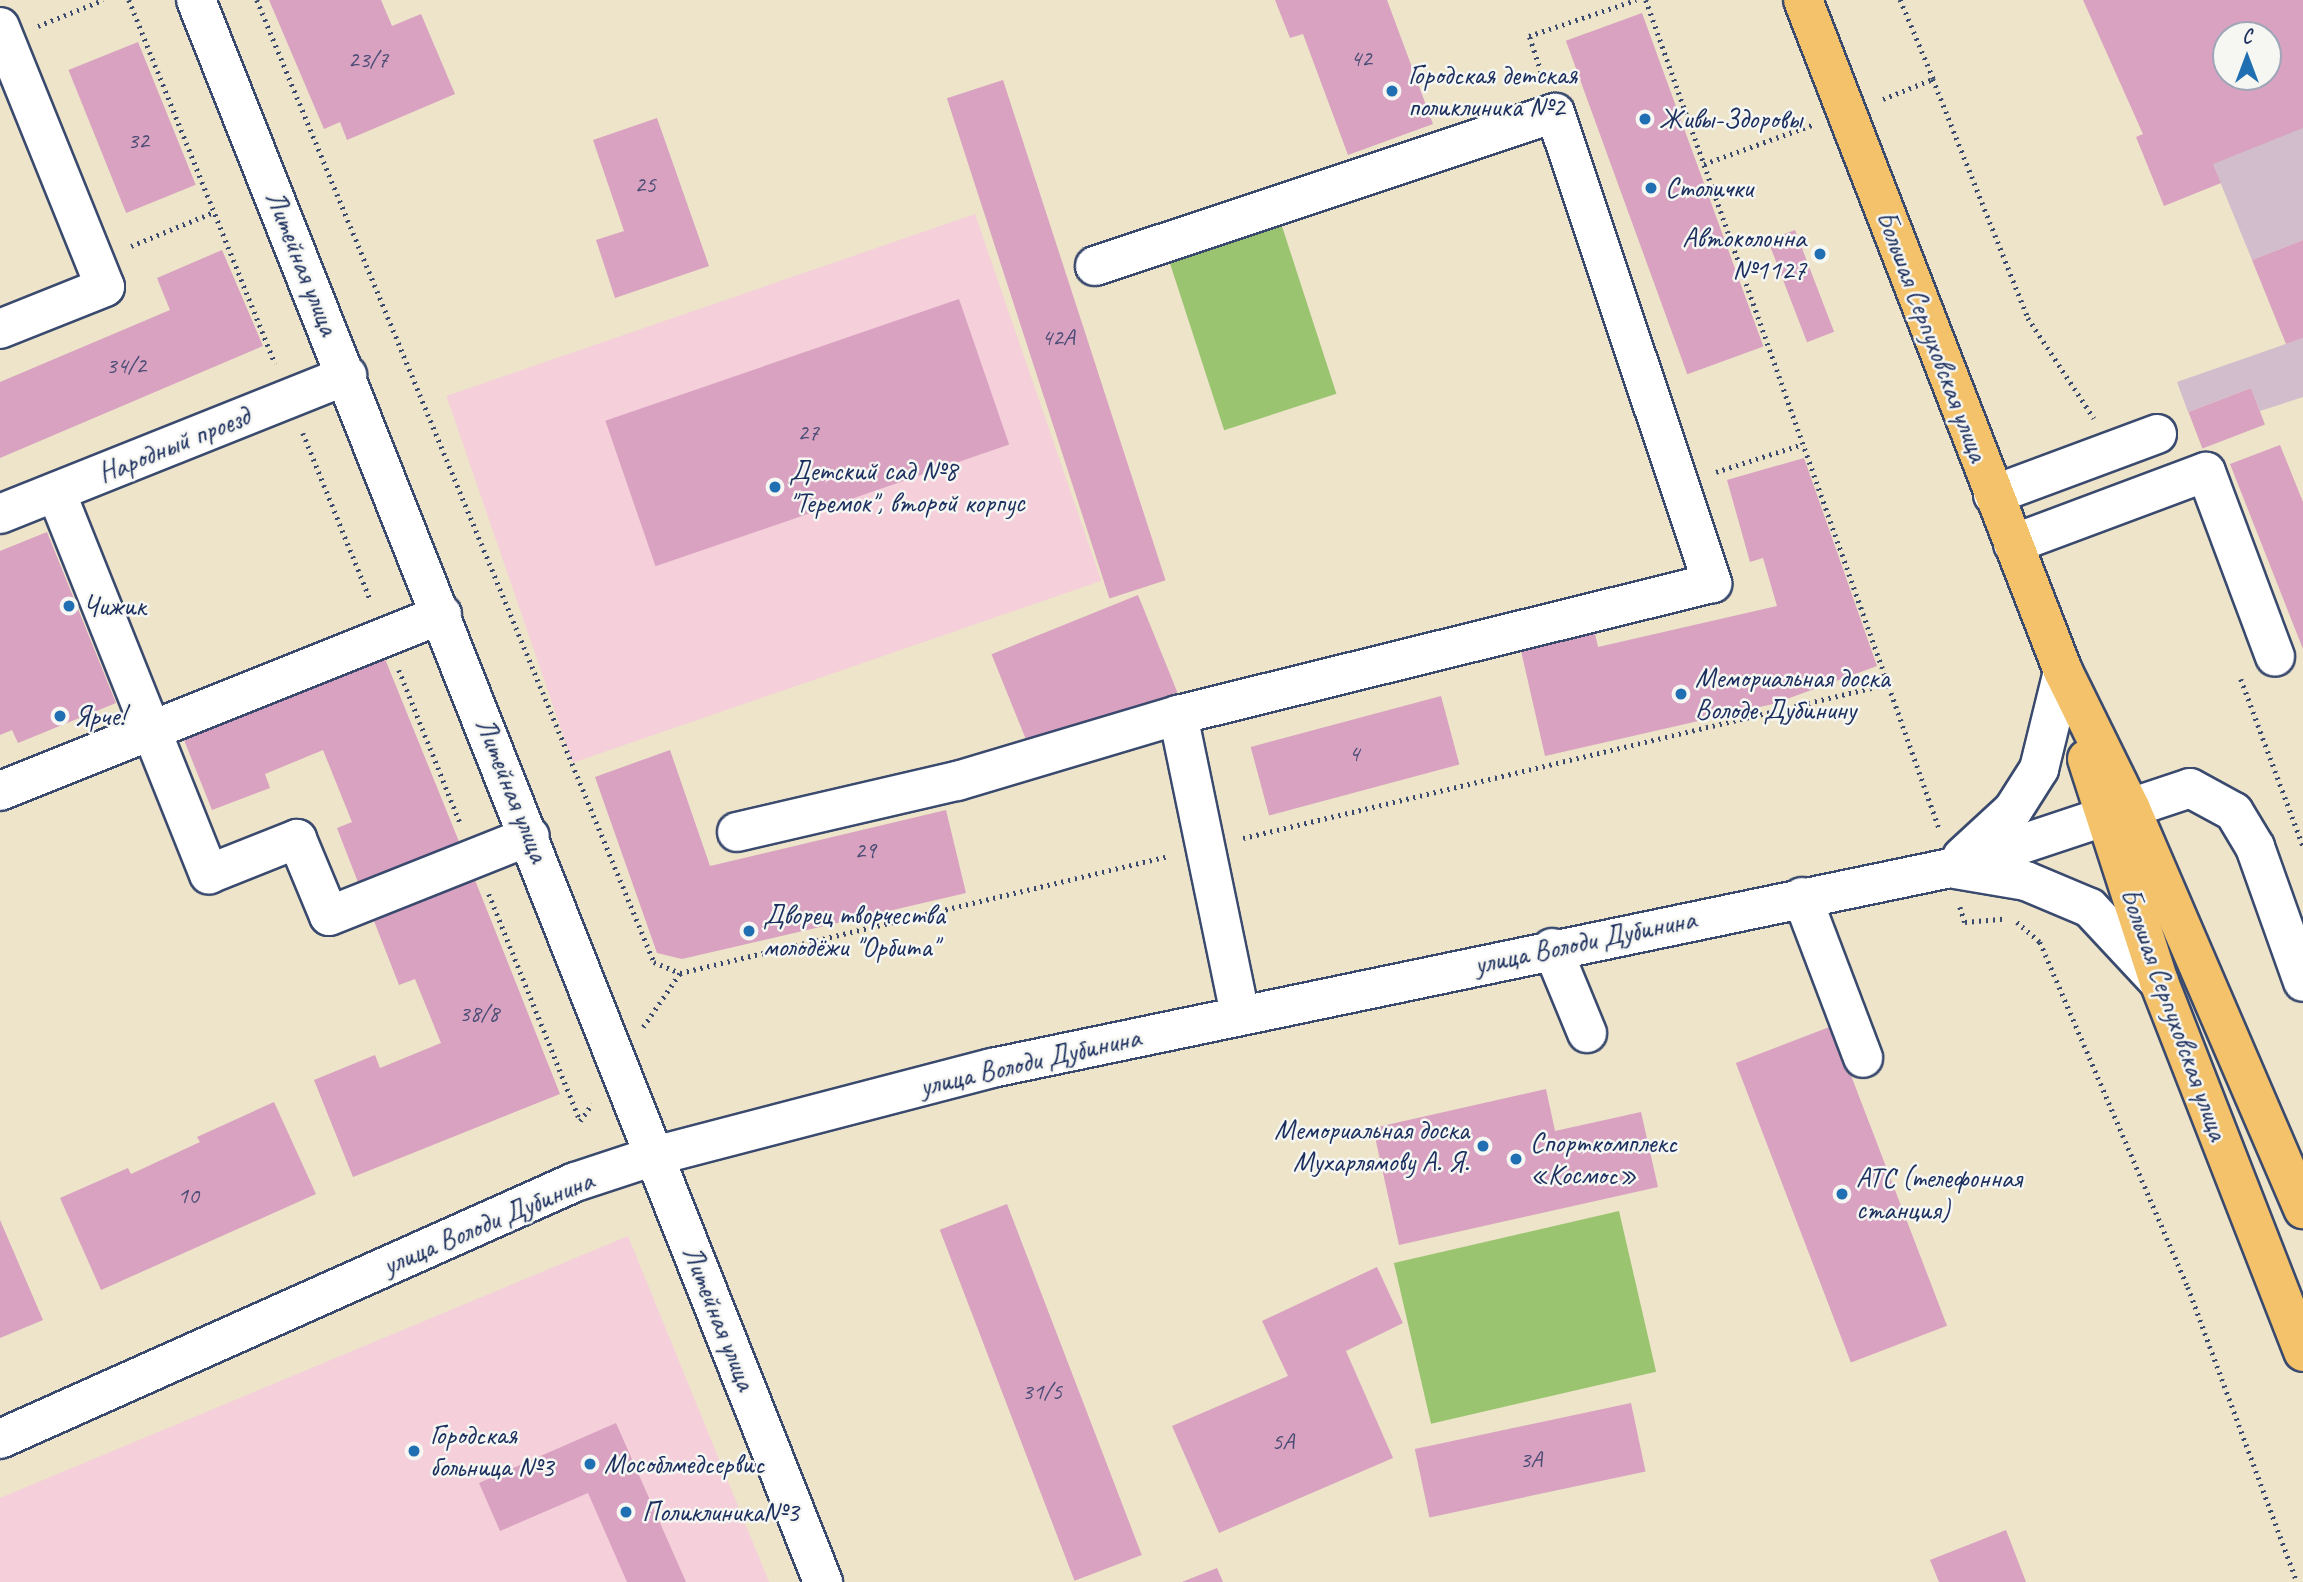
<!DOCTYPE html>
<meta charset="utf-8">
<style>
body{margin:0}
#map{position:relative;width:2303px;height:1582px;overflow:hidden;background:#ede4c9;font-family:Caveat,sans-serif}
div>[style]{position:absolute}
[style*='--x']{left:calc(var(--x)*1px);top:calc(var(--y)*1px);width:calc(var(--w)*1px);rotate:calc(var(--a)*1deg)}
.built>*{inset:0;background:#f5cfda;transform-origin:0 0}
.industrial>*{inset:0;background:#d1bdcb}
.green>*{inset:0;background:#9bc470;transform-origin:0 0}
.building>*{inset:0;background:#d8a2c0;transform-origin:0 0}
.path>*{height:4.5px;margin-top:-2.25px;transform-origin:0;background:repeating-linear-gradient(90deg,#3a4a6e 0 2px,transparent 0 7px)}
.roads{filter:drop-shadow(2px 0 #3a4a6e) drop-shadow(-2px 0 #3a4a6e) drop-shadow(0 2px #3a4a6e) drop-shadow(0 -2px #3a4a6e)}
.minor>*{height:38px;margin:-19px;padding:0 19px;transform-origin:19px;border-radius:19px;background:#fff}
.major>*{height:38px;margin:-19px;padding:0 19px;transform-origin:19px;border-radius:19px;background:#f3c26a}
.dots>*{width:19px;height:19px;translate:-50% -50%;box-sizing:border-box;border:4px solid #f6f6f2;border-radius:50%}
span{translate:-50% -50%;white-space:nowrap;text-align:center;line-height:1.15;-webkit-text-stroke:5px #f6f6f2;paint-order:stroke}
.number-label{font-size:24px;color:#4a4c76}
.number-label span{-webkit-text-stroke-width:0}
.poi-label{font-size:28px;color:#1b2f5e}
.left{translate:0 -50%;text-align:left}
.right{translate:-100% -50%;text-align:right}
.street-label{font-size:28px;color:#1b2f5e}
.north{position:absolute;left:2212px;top:21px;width:70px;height:70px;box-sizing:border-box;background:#f6f6f2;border:2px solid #9ea6b7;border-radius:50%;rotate:0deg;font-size:19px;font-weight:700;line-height:28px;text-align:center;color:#1b2f5e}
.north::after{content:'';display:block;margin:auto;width:24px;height:32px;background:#1f6fb2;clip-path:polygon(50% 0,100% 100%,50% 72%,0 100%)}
</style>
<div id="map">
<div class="built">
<i style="left:975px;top:214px;width:388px;height:559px;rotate:71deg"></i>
<i style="clip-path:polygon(628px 1236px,769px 1582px,0 1582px,0 1498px)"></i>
</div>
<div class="industrial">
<i style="clip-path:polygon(evenodd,2146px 0,2303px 0,2303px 240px,2252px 260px,2146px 0,2226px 35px,2268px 35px,2268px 77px,2226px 77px,2226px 35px)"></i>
<i style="clip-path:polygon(2303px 338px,2303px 397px,2260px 411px,2251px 388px,2188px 412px,2177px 382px)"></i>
</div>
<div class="green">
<i style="left:1278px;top:214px;width:189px;height:118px;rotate:72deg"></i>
<i style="left:1619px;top:1211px;width:165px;height:231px;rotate:77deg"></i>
</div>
<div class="building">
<i style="clip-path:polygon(269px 0,381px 0,392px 26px,421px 14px,455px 94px,347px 140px,340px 122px,324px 129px)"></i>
<i style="clip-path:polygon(1275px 0,1387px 0,1433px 124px,1348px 155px,1303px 34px,1290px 38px)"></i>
<i style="clip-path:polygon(evenodd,2083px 0,2303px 0,2303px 128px,2213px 164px,2221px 183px,2164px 206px,2136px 137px,2143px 134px,2083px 0,2226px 35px,2268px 35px,2268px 77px,2226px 77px,2226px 35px)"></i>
<i style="left:1642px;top:13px;width:355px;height:81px;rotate:70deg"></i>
<i style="left:138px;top:42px;width:154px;height:75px;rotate:68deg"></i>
<i style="left:1003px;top:80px;width:526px;height:59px;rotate:72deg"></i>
<i style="clip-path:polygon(657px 118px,709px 266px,615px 298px,596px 240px,624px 231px,593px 140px)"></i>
<i style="left:1795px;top:230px;width:109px;height:29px;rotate:69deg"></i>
<i style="clip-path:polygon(2303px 240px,2303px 338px,2286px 344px,2252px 260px)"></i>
<i style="clip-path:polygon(222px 250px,263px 346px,0 458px,0 382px,170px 310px,157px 278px)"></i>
<i style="left:959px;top:299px;width:154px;height:374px;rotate:71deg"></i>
<i style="left:2251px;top:388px;width:39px;height:67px;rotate:69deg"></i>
<i style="clip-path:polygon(2280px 445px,2303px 502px,2303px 649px,2230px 464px)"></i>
<i style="clip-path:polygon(1804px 458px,1877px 666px,1773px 704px,1545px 756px,1519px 642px,1593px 625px,1598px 647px,1777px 606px,1763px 558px,1750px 562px,1727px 480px)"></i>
<i style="clip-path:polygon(47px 532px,116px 703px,18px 743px,12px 730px,0 735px,0 551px)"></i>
<i style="left:1138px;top:595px;width:105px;height:158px;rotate:68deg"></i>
<i style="clip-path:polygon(381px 649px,462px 849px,361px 890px,337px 828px,352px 822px,323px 750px,265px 774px,270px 788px,212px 810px,180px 730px)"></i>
<i style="left:1441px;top:696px;width:71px;height:197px;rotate:75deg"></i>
<i style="clip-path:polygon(670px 750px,710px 866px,946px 810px,966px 893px,682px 959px,657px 953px,595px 777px)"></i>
<i style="clip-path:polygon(475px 880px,560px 1094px,353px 1177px,314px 1080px,375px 1055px,380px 1068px,441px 1043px,415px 979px,399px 985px,374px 921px)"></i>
<i style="left:1832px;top:1026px;width:321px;height:103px;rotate:69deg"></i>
<i style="clip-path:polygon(1546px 1089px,1555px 1131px,1641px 1112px,1658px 1187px,1399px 1245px,1373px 1128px)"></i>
<i style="clip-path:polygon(274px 1102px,316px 1194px,101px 1290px,60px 1198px,128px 1168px,131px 1174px,200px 1142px,197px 1137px)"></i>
<i style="left:1007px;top:1204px;width:376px;height:72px;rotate:69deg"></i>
<i style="clip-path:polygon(0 1220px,43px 1320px,0 1338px)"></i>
<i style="clip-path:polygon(1377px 1267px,1403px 1323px,1346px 1351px,1393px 1458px,1219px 1533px,1172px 1426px,1288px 1376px,1262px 1321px)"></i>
<i style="left:1631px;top:1403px;width:70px;height:221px;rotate:78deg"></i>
<i style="clip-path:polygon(616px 1423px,686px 1582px,627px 1582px,588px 1493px,500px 1531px,479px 1483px)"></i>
<i style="clip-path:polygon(2006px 1530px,2026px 1582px,1939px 1582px,1930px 1560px)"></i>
<i style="clip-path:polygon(1217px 1568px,1223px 1582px,1182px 1582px)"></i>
</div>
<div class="path">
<i style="--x:129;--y:0;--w:392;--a:68.1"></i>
<i style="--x:257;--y:0;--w:1041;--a:67.57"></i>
<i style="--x:654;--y:962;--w:28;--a:23"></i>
<i style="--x:1646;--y:0;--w:878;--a:70.51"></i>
<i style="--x:38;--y:26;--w:70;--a:-21.8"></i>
<i style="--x:1543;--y:79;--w:45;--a:-108"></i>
<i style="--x:1529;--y:36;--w:113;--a:-18.6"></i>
<i style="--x:1933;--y:79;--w:257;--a:68.3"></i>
<i style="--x:2028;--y:318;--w:120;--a:56.6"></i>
<i style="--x:1883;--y:99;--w:54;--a:-21.8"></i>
<i style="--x:1933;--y:79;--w:86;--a:-112.7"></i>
<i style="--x:1704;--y:164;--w:115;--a:-19.9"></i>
<i style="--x:131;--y:246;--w:90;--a:-22.3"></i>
<i style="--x:303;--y:433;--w:181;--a:68"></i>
<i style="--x:1716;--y:472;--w:91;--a:-17.8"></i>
<i style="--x:399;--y:670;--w:167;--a:68.2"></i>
<i style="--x:2241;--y:679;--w:178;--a:69.6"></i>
<i style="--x:1243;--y:838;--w:663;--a:-13.43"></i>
<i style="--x:489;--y:894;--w:244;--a:68.1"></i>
<i style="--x:1960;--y:907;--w:16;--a:72"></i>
<i style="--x:1965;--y:922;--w:38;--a:-5"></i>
<i style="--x:2017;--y:922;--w:30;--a:41"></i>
<i style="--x:2040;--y:942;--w:375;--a:66.8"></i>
<i style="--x:2188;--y:1287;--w:314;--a:69.7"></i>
<i style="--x:643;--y:1027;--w:65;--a:-55.6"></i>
<i style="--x:680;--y:973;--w:503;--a:-13.46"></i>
<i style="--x:580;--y:1121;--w:21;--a:-55"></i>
</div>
<div class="roads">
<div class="minor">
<i style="--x:196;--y:0;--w:1702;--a:68.38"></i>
<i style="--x:0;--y:27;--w:280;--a:68"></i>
<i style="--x:105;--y:287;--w:113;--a:158.2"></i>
<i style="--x:1095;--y:266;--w:485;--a:-18.4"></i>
<i style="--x:1555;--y:113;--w:496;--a:71.5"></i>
<i style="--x:1712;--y:583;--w:550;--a:166.12"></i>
<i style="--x:56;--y:492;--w:412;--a:68.2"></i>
<i style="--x:209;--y:874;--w:95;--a:-21.7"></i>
<i style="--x:297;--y:839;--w:83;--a:67.4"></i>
<i style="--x:329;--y:916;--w:216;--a:-21.7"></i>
<i style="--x:1993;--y:495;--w:175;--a:-20.4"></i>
<i style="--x:0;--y:514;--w:374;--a:-21.8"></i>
<i style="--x:2013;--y:544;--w:206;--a:-20.5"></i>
<i style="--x:2206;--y:472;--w:197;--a:69.5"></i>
<i style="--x:0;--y:791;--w:476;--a:-21.8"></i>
<i style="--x:737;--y:832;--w:226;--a:-13.1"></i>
<i style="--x:957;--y:781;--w:231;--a:-16.6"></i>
<i style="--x:1178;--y:715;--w:306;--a:78.3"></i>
<i style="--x:1962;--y:857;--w:69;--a:-42.7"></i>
<i style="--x:2013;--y:810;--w:49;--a:-57.6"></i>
<i style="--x:2039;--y:769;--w:101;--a:-76.2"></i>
<i style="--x:1955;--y:869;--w:72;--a:9.6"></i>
<i style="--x:2026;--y:881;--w:69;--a:22.9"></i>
<i style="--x:2090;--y:908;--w:101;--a:47"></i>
<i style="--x:1802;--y:897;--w:172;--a:69.2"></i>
<i style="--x:1552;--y:948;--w:92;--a:67.6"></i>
<i style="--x:0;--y:1439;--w:630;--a:-24.08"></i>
<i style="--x:575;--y:1182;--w:83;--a:-18.2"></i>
<i style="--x:654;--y:1156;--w:349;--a:-14.6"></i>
<i style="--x:992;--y:1068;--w:979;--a:-11.79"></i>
<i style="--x:1950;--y:868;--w:253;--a:-18.4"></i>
<i style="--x:2190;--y:788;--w:50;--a:28.6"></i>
<i style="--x:2234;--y:812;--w:41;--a:59"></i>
<i style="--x:2255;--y:847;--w:143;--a:70.4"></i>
</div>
<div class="major">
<i style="--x:1803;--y:0;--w:720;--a:68.82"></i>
<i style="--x:2063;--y:671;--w:152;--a:63.8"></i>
<i style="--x:2130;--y:807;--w:438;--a:66.7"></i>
<i style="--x:2087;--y:759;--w:234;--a:72.1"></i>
<i style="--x:2159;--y:982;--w:397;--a:68.7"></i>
</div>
</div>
<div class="dots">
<i style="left:1392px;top:91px;background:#1f6fb2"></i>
<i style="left:1645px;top:119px;background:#1f6fb2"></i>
<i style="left:1651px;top:188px;background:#1f6fb2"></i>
<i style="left:1820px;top:254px;background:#1f6fb2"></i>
<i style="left:775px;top:487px;background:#1f6fb2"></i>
<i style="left:69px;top:606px;background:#1f6fb2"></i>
<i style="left:1681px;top:694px;background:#1f6fb2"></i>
<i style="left:60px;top:716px;background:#1f6fb2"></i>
<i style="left:749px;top:931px;background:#1f6fb2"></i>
<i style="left:1483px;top:1146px;background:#1f6fb2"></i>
<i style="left:1516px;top:1159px;background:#1f6fb2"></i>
<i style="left:1842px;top:1194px;background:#1f6fb2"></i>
<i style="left:414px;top:1451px;background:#1f6fb2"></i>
<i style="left:590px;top:1464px;background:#1f6fb2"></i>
<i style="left:626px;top:1512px;background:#1f6fb2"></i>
</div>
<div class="number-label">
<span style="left:1361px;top:59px">42</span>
<span style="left:368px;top:60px">23/7</span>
<span style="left:138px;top:141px">32</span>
<span style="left:645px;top:185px">25</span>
<span style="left:1058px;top:338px">42А</span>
<span style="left:126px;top:366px">34/2</span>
<span style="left:808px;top:433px">27</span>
<span style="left:1354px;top:754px">4</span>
<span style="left:865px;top:851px">29</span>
<span style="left:479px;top:1014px">38/8</span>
<span style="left:188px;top:1196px">10</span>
<span style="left:1042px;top:1392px">31/5</span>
<span style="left:1283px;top:1442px">5А</span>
<span style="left:1531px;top:1460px">3А</span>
</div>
<div class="poi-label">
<span class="left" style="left:1408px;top:91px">Городская детская<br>поликлиника №2</span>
<span class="left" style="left:1659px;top:119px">Живы-Здоровы</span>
<span class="left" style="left:1665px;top:188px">Столички</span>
<span class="right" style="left:1806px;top:254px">Автоколонна<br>№1127</span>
<span class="left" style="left:789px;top:487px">Детский сад №8<br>"Теремок", второй корпус</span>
<span class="left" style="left:83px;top:606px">Чижик</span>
<span class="left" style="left:1695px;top:694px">Мемориальная доска<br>Володе Дубинину</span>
<span class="left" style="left:74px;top:716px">Ярче!</span>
<span class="left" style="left:763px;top:931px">Дворец творчества<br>молодёжи "Орбита"</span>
<span class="right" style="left:1469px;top:1146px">Мемориальная доска<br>Мухарлямову А. Я.</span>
<span class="left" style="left:1530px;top:1159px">Спорткомплекс<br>«Космос»</span>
<span class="left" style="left:1856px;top:1194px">АТС (телефонная<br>станция)</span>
<span class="left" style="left:430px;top:1451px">Городская<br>больница №3</span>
<span class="left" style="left:604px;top:1464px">Мособлмедсервис</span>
<span class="left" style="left:642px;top:1512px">Поликлиника№3</span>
</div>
<div class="street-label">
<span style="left:302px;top:263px;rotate:68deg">Литейная улица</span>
<span style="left:1932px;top:336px;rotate:69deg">Большая Серпуховская улица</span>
<span style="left:174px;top:445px;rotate:-22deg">Народный проезд</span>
<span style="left:512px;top:790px;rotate:68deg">Литейная улица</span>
<span style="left:1585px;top:942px;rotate:-12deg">улица Володи Дубинина</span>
<span style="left:2174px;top:1014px;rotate:70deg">Большая Серпуховская улица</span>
<span style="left:1030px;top:1062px;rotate:-13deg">улица Володи Дубинина</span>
<span style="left:488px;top:1223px;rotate:-23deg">улица Володи Дубинина</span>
<span style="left:719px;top:1318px;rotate:68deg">Литейная улица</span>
</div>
<div class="north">С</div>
</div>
